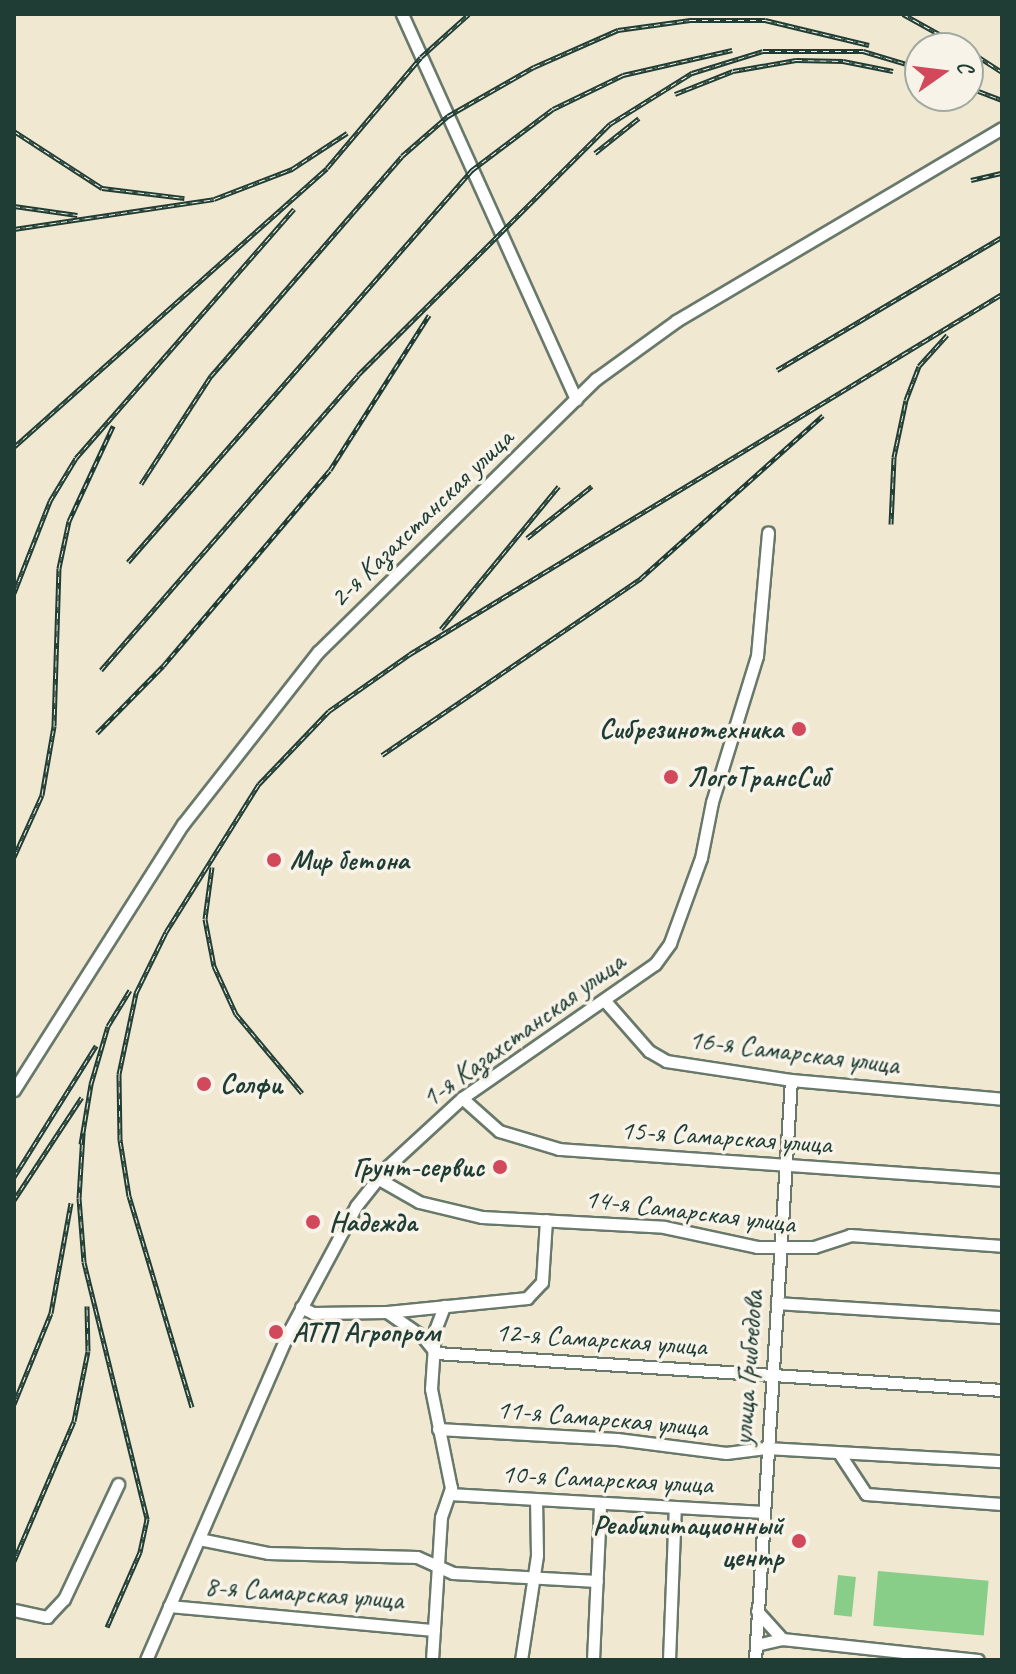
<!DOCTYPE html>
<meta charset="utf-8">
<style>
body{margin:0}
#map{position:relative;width:1016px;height:1674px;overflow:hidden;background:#f1e8d1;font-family:Caveat,sans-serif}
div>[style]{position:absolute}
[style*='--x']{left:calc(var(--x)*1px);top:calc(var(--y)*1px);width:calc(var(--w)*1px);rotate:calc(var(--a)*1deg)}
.green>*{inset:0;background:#88ce89;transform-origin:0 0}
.roads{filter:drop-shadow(2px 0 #68796b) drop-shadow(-2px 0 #68796b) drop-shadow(0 2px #68796b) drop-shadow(0 -2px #68796b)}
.minor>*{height:11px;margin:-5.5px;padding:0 5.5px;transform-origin:5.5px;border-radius:5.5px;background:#fff}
.rail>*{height:5px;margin-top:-2.5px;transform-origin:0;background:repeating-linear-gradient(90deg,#f7f3e8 0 6px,#1f3d34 0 12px);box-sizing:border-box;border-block:2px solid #1f3d34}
.dots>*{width:22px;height:22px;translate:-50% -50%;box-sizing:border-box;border:4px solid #f7f3e8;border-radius:50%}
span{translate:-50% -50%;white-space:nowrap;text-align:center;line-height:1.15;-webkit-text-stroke:7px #f7f3e8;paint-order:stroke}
.street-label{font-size:28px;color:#1f3d34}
.poi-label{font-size:28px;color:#1f3d34;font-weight:700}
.right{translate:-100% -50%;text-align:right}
.left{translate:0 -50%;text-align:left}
.frame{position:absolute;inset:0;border:16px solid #1f3d34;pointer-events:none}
.north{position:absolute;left:904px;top:32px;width:80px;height:80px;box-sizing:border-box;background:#f7f3e8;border:2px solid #a1aaa0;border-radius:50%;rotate:76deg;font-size:22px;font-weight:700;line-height:32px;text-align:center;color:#1f3d34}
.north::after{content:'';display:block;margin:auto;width:28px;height:36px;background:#d1495b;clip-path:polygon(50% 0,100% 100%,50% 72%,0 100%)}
</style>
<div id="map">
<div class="green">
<i style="left:878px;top:1571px;width:111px;height:55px;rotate:5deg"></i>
<i style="left:838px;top:1575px;width:18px;height:40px;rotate:6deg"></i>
</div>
<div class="roads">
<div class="minor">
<i style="--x:402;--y:14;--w:423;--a:65.7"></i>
<i style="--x:605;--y:1001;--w:67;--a:48.7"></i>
<i style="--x:649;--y:1051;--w:20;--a:30"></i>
<i style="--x:666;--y:1061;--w:126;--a:8.6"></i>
<i style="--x:791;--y:1080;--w:212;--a:5.1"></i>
<i style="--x:14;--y:1090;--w:315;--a:-57.6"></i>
<i style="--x:183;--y:824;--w:219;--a:-51.9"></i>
<i style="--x:318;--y:652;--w:390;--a:-44.5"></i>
<i style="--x:596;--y:379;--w:99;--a:-35.9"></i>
<i style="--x:676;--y:321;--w:379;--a:-30.6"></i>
<i style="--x:462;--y:1098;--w:50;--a:41.7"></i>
<i style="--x:499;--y:1131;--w:63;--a:16.7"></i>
<i style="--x:559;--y:1149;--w:444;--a:4"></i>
<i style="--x:377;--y:1178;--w:48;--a:29.7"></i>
<i style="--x:419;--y:1202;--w:65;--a:13.4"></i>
<i style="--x:482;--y:1217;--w:182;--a:3.1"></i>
<i style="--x:664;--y:1227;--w:95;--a:12.1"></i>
<i style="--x:757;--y:1247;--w:57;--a:0"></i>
<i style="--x:814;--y:1247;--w:38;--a:-18"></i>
<i style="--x:850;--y:1235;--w:152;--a:4.1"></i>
<i style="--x:777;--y:1303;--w:225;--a:3.6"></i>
<i style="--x:301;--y:1307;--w:13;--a:27"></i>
<i style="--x:313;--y:1313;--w:74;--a:-0.8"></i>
<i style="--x:387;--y:1312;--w:141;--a:-5.7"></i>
<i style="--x:527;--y:1298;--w:22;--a:-47"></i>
<i style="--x:542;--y:1282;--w:62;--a:-86.3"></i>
<i style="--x:387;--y:1312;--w:44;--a:34.8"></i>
<i style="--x:423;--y:1337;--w:21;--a:51"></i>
<i style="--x:436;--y:1353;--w:567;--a:3.74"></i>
<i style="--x:438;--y:1429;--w:179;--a:3.2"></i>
<i style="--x:617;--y:1439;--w:110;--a:7.3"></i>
<i style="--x:726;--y:1453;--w:40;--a:-7.1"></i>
<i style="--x:766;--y:1448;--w:236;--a:3.2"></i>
<i style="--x:839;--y:1453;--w:49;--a:56.6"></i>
<i style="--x:866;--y:1494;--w:136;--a:4.2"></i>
<i style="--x:450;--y:1494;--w:313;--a:3.3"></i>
<i style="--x:199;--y:1539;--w:70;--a:11.5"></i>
<i style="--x:268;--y:1553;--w:149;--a:1.5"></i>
<i style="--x:417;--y:1557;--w:39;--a:24"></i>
<i style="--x:453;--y:1573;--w:144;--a:3.2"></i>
<i style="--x:169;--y:1606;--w:266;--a:5.2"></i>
<i style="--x:14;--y:1610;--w:34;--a:12"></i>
<i style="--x:47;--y:1617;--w:25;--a:-47"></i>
<i style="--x:64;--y:1599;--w:127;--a:-64.8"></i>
<i style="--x:757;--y:1611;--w:38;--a:48"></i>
<i style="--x:756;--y:1645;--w:27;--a:-13"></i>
<i style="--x:782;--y:1639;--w:197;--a:6.1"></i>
<i style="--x:146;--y:1660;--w:357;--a:-66.5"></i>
<i style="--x:288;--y:1333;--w:144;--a:-61.8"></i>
<i style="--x:356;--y:1206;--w:50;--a:-51.5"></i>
<i style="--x:387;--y:1167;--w:102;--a:-42.6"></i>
<i style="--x:462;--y:1098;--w:235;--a:-34.8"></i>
<i style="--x:655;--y:964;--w:26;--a:-54"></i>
<i style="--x:670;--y:943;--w:90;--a:-70"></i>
<i style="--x:701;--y:858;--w:57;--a:-78.9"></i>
<i style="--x:712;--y:802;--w:153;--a:-72.9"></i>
<i style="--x:757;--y:656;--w:124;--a:-84.9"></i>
<i style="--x:432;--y:1660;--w:143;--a:-86.4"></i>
<i style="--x:441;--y:1517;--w:31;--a:-71"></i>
<i style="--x:451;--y:1488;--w:101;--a:-101.4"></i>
<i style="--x:431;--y:1389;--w:59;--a:-86.1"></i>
<i style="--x:435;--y:1330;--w:26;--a:-69"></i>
<i style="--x:521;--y:1660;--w:106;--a:-81.3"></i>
<i style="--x:537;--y:1555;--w:56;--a:-91"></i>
<i style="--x:593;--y:1660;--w:155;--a:-87.4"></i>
<i style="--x:669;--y:1660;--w:153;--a:-87.8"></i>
<i style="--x:755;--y:1660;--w:581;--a:-86.45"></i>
</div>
</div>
<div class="rail">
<i style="--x:903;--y:14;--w:70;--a:29.1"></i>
<i style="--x:968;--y:50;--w:40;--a:32.9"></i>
<i style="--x:968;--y:87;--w:36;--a:21"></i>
<i style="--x:675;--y:94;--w:62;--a:-21.6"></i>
<i style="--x:733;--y:71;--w:64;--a:-9.9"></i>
<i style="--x:796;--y:60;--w:47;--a:1.2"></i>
<i style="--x:843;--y:61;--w:51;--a:11.3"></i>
<i style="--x:14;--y:131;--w:105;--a:32.9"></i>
<i style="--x:102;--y:188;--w:83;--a:7"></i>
<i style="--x:595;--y:153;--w:56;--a:-38.5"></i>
<i style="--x:971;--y:180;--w:32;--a:-13"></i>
<i style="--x:14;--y:206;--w:64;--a:8.1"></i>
<i style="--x:14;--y:229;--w:202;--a:-8.5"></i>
<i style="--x:214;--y:199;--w:84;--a:-21"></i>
<i style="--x:292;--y:169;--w:66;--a:-33.2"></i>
<i style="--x:777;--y:370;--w:261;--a:-30.6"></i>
<i style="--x:14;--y:447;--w:419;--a:-41.7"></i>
<i style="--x:327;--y:168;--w:145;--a:-49.7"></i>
<i style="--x:421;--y:57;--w:64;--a:-41.9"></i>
<i style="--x:141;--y:484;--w:129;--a:-57.1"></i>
<i style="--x:211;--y:376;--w:291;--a:-49"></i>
<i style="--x:402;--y:156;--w:61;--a:-41"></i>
<i style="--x:448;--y:116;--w:99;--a:-29.7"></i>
<i style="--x:534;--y:67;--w:92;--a:-23.8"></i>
<i style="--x:618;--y:30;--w:73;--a:-7.9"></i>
<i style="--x:690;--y:20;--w:75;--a:0"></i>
<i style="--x:765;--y:20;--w:107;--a:13.5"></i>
<i style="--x:891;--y:524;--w:67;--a:-87.4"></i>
<i style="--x:894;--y:457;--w:58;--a:-78.1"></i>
<i style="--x:906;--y:400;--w:36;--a:-69"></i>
<i style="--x:919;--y:366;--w:42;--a:-47.9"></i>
<i style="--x:527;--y:538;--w:83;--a:-38.7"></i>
<i style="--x:128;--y:562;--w:522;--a:-48.73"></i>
<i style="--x:472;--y:170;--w:101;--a:-37"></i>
<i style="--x:553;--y:109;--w:78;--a:-25.9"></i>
<i style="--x:623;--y:75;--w:112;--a:-12.9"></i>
<i style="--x:14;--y:593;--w:99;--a:-68.6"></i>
<i style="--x:50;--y:501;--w:50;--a:-58.8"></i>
<i style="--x:76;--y:458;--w:331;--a:-48.8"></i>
<i style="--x:441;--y:629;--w:185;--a:-50.5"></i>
<i style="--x:101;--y:670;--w:391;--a:-48.9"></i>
<i style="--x:358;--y:375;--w:356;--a:-44.9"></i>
<i style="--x:610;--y:124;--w:97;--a:-31.9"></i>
<i style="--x:692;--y:73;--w:74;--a:-17.2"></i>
<i style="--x:763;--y:51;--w:100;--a:0"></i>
<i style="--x:863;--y:51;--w:59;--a:16.6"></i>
<i style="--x:97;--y:733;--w:94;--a:-45.4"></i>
<i style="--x:163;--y:666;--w:257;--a:-49.6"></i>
<i style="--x:330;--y:470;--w:184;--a:-57.4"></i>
<i style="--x:382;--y:755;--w:314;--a:-34.3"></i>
<i style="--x:641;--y:578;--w:244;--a:-41.8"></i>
<i style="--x:14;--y:857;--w:68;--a:-65.7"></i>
<i style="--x:42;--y:795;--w:70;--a:-80.1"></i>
<i style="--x:54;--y:726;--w:158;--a:-88.2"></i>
<i style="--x:59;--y:568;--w:48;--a:-78"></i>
<i style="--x:69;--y:521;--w:105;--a:-65.1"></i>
<i style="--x:212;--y:867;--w:52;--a:97.7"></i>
<i style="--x:205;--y:919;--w:48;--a:79.2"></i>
<i style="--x:214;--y:966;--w:53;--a:65.4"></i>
<i style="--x:236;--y:1014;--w:103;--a:50.1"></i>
<i style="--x:83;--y:1133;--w:65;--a:93.5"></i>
<i style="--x:79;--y:1198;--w:64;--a:85.5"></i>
<i style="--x:84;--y:1262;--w:265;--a:76.2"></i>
<i style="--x:147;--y:1519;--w:34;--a:102"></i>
<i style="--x:140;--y:1552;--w:82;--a:113.7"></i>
<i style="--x:81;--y:1144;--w:61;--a:-80.5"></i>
<i style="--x:91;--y:1084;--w:60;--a:-73.7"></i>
<i style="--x:108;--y:1026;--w:42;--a:-58.6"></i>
<i style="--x:14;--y:1177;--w:155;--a:-58"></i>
<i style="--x:14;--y:1200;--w:123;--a:-56.6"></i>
<i style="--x:14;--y:1404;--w:98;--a:-67.9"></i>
<i style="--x:51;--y:1313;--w:112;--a:-79.7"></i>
<i style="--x:192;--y:1407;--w:220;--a:-106.6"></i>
<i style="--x:129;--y:1196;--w:57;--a:-99.1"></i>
<i style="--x:120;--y:1140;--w:66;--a:-90.9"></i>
<i style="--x:119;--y:1074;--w:83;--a:-78.1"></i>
<i style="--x:136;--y:993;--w:68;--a:-63.8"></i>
<i style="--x:166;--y:932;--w:175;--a:-57.9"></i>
<i style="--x:259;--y:784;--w:101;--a:-46.2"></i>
<i style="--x:329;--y:711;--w:99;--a:-35.1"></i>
<i style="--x:410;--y:654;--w:693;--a:-31.3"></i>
<i style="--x:14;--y:1561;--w:152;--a:-66.8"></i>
<i style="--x:74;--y:1421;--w:71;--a:-78.7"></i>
<i style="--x:88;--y:1351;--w:45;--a:-91.3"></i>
</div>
<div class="dots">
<i style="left:799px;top:729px;background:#d1495b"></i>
<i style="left:671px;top:777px;background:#d1495b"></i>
<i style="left:274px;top:860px;background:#d1495b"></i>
<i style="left:204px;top:1084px;background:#d1495b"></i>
<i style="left:500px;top:1167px;background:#d1495b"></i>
<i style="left:313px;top:1222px;background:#d1495b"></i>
<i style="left:276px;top:1332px;background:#d1495b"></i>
<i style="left:799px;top:1541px;background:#d1495b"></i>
</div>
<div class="street-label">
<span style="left:421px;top:518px;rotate:-44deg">2-я Казахстанская улица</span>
<span style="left:523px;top:1030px;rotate:-36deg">1-я Казахстанская улица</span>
<span style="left:794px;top:1052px;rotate:7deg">16-я Самарская улица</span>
<span style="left:726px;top:1137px;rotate:4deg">15-я Самарская улица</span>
<span style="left:690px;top:1211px;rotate:7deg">14-я Самарская улица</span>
<span style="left:601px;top:1339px;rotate:4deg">12-я Самарская улица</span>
<span style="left:748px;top:1368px;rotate:-86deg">улица Грибоедова</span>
<span style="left:602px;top:1418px;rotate:5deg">11-я Самарская улица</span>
<span style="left:607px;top:1479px;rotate:3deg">10-я Самарская улица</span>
<span style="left:304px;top:1593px;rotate:4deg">8-я Самарская улица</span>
</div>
<div class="poi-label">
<span class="right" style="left:783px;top:729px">Сибрезинотехника</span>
<span class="left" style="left:687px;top:777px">ЛогоТрансСиб</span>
<span class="left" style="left:290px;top:860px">Мир бетона</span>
<span class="left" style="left:220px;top:1084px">Солфи</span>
<span class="right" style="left:484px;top:1167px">Грунт-сервис</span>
<span class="left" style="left:329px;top:1222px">Надежда</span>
<span class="left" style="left:292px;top:1332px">АТП Агропром</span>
<span class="right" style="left:783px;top:1541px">Реабилитационный<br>центр</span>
</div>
<div class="frame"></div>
<div class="north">С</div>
</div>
